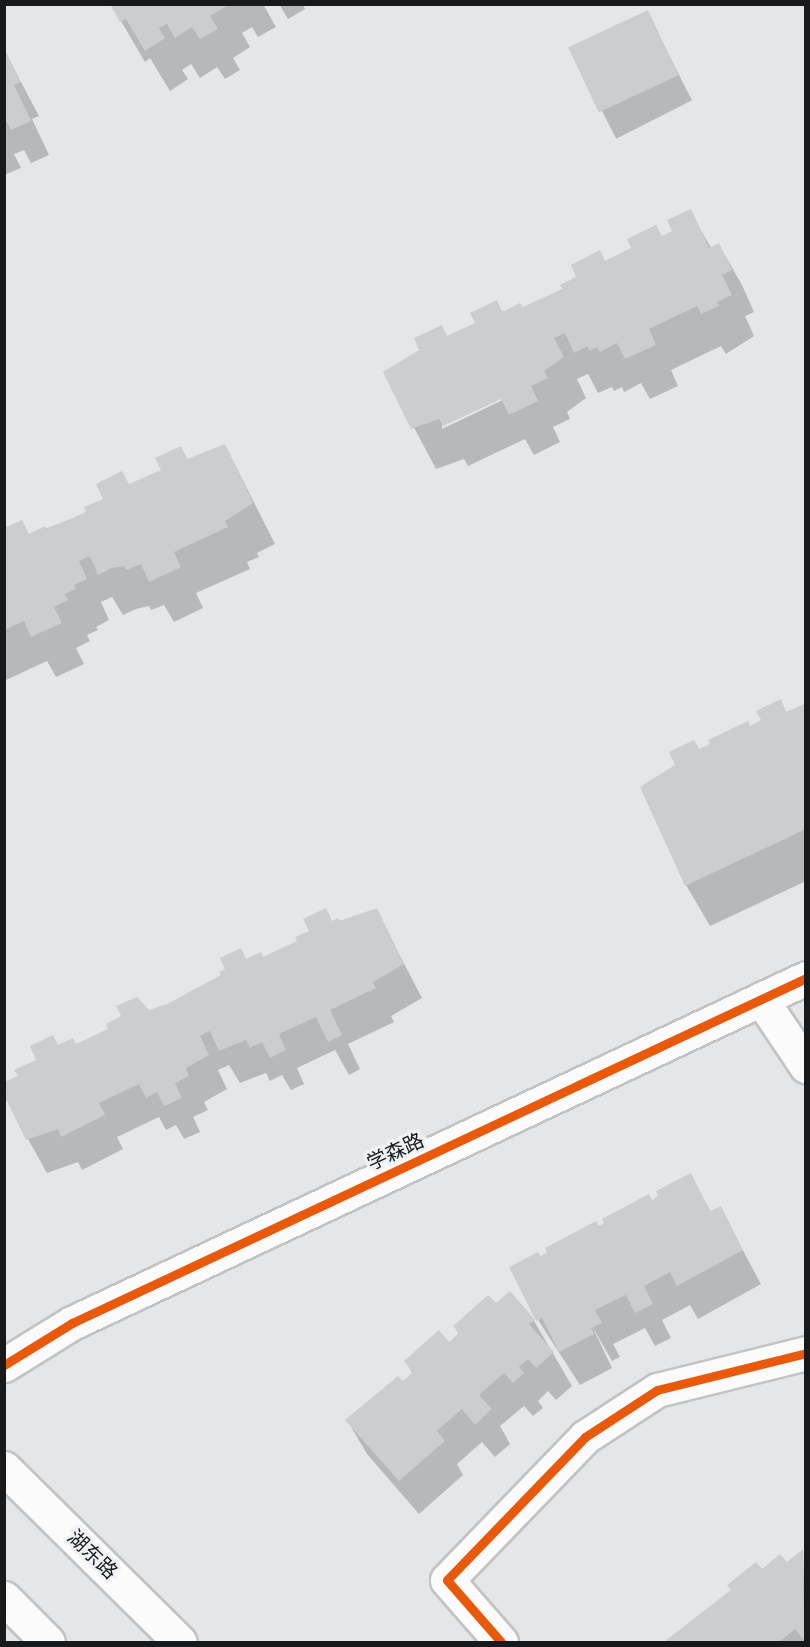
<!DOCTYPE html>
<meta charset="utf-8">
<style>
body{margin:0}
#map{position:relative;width:810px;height:1647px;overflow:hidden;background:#e4e6e8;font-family:"PT Serif","Noto Sans SC",serif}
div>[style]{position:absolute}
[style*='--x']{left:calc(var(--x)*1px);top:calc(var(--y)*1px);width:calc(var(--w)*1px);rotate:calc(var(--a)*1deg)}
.shadow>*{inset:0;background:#0003;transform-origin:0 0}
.building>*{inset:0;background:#cccdce;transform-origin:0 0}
.roads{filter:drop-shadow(2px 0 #c1c3c4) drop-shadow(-2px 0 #c1c3c4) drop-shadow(0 2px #c1c3c4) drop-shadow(0 -2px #c1c3c4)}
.minor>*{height:33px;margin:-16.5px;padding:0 16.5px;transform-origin:16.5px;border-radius:16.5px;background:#fbfbfc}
.tertiary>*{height:33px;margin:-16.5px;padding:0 16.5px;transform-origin:16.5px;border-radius:16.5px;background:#fbfbfc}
.secondary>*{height:33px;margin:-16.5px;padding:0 16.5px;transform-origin:16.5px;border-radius:16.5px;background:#fbfbfc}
.cycleway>*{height:9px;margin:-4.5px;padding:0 4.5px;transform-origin:4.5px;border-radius:4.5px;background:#e8590c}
span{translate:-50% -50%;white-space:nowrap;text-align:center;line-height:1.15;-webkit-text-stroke:6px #f1f2f7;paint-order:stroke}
.street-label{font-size:20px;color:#18191a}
.frame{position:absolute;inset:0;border:6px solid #18191a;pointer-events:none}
</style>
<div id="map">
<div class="shadow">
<i style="clip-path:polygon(111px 4px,263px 4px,276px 27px,258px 37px,252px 27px,242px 33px,250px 47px,233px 58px,240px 70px,225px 79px,217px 67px,200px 78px,191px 64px,182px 70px,188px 79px,170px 91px,150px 58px,145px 62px)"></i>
<i style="clip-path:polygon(279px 4px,303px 4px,305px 9px,288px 19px)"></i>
<i style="left:647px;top:12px;width:99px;height:85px;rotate:63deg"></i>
<i style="clip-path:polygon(4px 50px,39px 116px,32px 119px,49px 155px,31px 163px,24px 150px,14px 154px,21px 168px,4px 175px)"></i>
<i style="clip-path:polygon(evenodd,690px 211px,711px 248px,719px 245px,742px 285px,754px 312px,745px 316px,754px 336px,726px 354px,721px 346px,671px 370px,678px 386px,650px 399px,641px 383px,624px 392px,622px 387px,614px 391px,612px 387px,598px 393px,588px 374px,577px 379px,586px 398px,567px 412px,570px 419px,553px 427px,560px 442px,534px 455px,525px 439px,468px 466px,464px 459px,436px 469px,385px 373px,477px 324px,496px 302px,503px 313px,522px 309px,564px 290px,605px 263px,674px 232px,690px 211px,507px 394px,509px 397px,442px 429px,442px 425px,507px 394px)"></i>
<i style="clip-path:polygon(225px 445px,275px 544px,257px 553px,259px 557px,247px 562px,250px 569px,196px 593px,203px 608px,174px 622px,164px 605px,151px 610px,149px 606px,136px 609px,123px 615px,112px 597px,101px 602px,109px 620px,96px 627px,98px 630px,87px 635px,90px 641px,76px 648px,84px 664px,56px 677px,47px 661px,4px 681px,4px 530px,29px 535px,88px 513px,129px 486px)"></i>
<i style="clip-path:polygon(780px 701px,787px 714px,806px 707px,806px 881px,710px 926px,686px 885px,699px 751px,763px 721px)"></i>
<i style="clip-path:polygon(376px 910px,422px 998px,391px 1016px,394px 1022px,348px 1044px,360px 1069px,349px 1075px,335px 1050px,297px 1068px,304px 1084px,291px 1090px,282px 1075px,270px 1081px,266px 1073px,240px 1083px,229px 1065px,218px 1070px,227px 1089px,204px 1102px,208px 1110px,193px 1117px,200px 1132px,184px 1139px,176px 1125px,166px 1130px,159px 1117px,117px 1137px,123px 1149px,82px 1170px,78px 1162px,47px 1173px,28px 1139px,20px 1076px,38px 1061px,58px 1047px,76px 1046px,168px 1006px,247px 960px,263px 959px,333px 923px)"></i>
<i style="clip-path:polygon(690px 1175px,711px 1212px,720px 1208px,761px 1284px,698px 1319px,690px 1305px,662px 1320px,671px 1338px,655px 1346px,645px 1328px,613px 1344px,620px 1357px,612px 1361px,592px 1326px,612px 1368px,580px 1385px,538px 1320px,540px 1258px,652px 1202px)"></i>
<i style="clip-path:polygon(495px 1305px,534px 1321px,572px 1386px,556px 1400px,548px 1391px,538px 1401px,543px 1408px,533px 1416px,524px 1406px,500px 1426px,510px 1444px,495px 1457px,482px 1442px,457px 1464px,463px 1475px,419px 1514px,367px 1454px,347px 1420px,413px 1374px,406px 1362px,449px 1344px,459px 1335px,455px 1327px)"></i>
<i style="clip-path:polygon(803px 1551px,806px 1642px,668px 1642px,732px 1591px,762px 1571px,786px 1564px)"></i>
</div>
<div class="building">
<i style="clip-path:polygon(110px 4px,230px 4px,210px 16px,218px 29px,200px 39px,192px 27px,175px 38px,167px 24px,159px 28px,165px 38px,145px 51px,126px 19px,120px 22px)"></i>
<i style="left:648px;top:10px;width:72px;height:88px;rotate:65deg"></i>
<i style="clip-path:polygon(4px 48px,21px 82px,14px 85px,31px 121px,11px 130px,4px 117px)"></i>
<i style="clip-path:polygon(691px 209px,709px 248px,719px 243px,732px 270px,722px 275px,732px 295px,717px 302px,719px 306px,701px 314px,697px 306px,649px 329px,656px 345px,625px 359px,617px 343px,600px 352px,597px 347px,589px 351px,588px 346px,574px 353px,565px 333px,554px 338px,564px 357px,544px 371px,548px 378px,531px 386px,538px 401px,509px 415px,501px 399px,443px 426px,439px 419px,411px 429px,383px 372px,419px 350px,414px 338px,442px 325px,447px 336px,475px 323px,470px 313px,497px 300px,502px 312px,520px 303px,523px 307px,562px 289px,560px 285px,576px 277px,571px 265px,600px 250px,605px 261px,631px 248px,627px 239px,656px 225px,662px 236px,672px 231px,667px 220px)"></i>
<i style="clip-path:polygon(225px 444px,253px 503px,225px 521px,228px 527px,174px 552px,181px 567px,149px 582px,141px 564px,126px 570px,125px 566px,112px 568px,98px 575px,90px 556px,79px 561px,87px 579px,74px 585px,76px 589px,65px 594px,68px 600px,54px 607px,62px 623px,31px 637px,24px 621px,4px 630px,4px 528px,22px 520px,29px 534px,45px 526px,47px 529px,86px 512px,84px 507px,103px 499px,96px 484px,122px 471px,129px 484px,161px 470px,155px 458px,181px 446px,187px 459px)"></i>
<i style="clip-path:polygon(781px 699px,786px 712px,806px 703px,806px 829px,685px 886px,640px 787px,675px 765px,669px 752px,694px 740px,699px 749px,710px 744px,708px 740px,748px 721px,750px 726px,761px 720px,756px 711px)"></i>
<i style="clip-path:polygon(326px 908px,332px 921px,338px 918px,340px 921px,377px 908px,404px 964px,373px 982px,376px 988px,330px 1010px,342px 1035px,328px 1042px,316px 1017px,279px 1034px,286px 1050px,270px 1058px,262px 1042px,250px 1048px,246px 1040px,219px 1051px,210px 1031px,200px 1036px,209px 1055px,186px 1068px,189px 1076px,175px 1083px,182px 1098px,164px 1106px,157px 1092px,146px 1098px,139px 1084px,99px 1103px,105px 1115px,61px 1137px,58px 1129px,26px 1140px,4px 1095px,4px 1082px,18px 1076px,14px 1070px,36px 1060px,30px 1046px,53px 1035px,58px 1045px,73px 1038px,76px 1044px,108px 1029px,106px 1024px,121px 1016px,116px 1006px,137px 997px,149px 1010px,167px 1004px,221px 975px,219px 972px,225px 969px,220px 958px,241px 948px,246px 959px,261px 952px,263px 957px,297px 941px,295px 937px,309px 931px,303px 919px)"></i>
<i style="clip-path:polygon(691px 1173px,710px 1211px,721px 1206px,743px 1250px,677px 1286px,670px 1272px,644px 1286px,653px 1304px,635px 1313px,626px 1295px,595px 1310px,602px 1323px,591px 1328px,594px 1334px,559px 1352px,542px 1318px,536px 1321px,509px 1267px,538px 1252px,540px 1256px,547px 1253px,545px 1248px,596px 1221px,599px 1226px,604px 1223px,602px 1219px,649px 1194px,652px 1200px,658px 1196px,656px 1191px)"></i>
<i style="clip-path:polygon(510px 1291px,535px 1320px,529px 1324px,554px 1352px,536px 1368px,528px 1359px,519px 1367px,524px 1373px,513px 1383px,504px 1373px,479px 1395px,492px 1409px,475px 1425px,462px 1409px,437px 1431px,445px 1441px,399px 1481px,345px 1420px,398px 1376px,403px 1381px,413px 1372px,404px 1361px,439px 1330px,449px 1342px,459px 1333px,453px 1326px,488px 1295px,496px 1303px)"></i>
<i style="clip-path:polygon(803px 1549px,804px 1640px,795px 1629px,779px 1642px,665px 1641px,731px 1590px,727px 1585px,756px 1562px,762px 1569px,780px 1554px,787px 1562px)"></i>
</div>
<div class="roads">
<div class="minor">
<i style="--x:761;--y:999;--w:81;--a:56.1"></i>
<i style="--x:501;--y:1642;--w:82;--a:-131.1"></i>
<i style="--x:447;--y:1580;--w:199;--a:-46"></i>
<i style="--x:585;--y:1437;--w:86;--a:-33.1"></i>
<i style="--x:657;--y:1390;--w:154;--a:-13.9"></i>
</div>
<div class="tertiary">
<i style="--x:4;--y:1365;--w:80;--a:-31.7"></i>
<i style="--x:72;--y:1323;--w:811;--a:-25.17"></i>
</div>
<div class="secondary">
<i style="--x:4;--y:1468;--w:247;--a:44.7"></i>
<i style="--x:4;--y:1598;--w:62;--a:45"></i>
</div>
</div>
<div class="cycleway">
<i style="--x:4;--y:1365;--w:80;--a:-31.7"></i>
<i style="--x:72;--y:1323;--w:811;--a:-25.17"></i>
<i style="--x:501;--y:1642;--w:82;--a:-131.1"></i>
<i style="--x:447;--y:1580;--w:199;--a:-46"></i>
<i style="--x:585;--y:1437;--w:86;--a:-33.1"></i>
<i style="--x:657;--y:1390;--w:154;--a:-13.9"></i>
</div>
<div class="street-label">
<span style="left:395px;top:1151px;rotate:-25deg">学森路</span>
<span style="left:93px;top:1554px;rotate:44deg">湖东路</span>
</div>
<div class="frame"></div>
</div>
